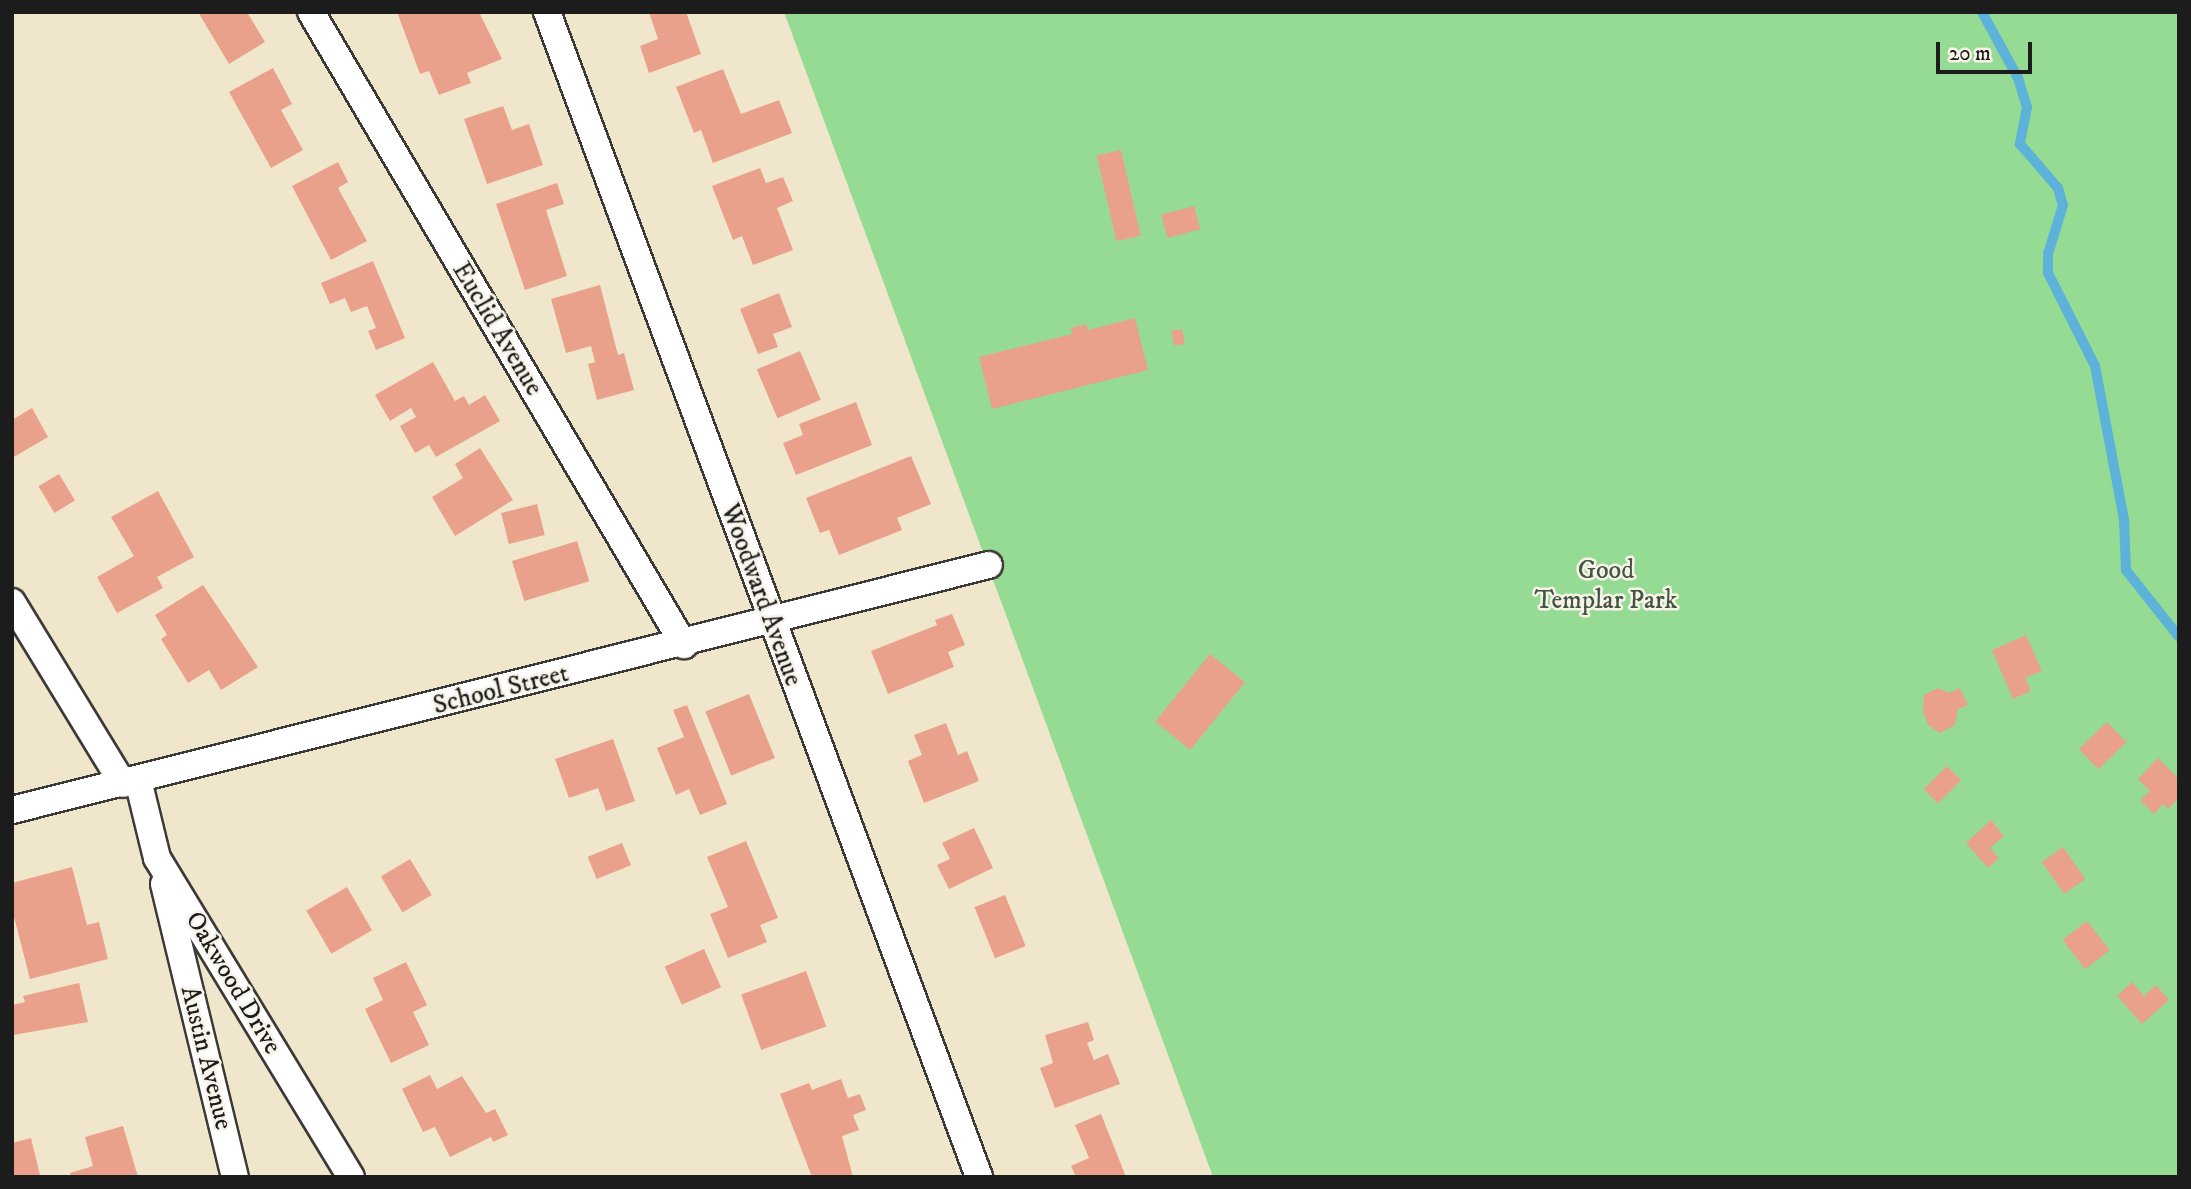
<!DOCTYPE html>
<style>
body{margin:0}
#map{position:relative;width:2191px;height:1189px;overflow:hidden;background:#f0e6cc;font-family:"IM FELL DW Pica",serif}
div>[style]{position:absolute}
[style*='--x']{left:calc(var(--x)*1px);top:calc(var(--y)*1px);width:calc(var(--w)*1px);rotate:calc(var(--a)*1deg)}
.green>*{inset:0;background:#96db94}
.stream>*{height:10px;margin:-5px;padding:0 5px;transform-origin:5px;border-radius:5px;background:#5cb2d9}
.building>*{inset:0;background:#eaa18b;transform-origin:0 0}
.roads{filter:drop-shadow(2px 0 #3c3a36) drop-shadow(-2px 0 #3c3a36) drop-shadow(0 2px #3c3a36) drop-shadow(0 -2px #3c3a36)}
.street>*{height:26px;margin:-13px;padding:0 13px;transform-origin:13px;border-radius:13px;background:#fff}
span{translate:-50% -50%;white-space:nowrap;text-align:center;line-height:1.15;-webkit-text-stroke:5px #f7f3e8;paint-order:stroke}
.street-label{font-size:26px;color:#1c1c1c}
.park-label{font-size:26px;color:#415540}
.frame{position:absolute;inset:0;border:14px solid #1c1c1c;pointer-events:none}
.scale{position:absolute;left:1936px;top:42px;width:96px;height:32px;box-sizing:border-box;border:4px solid #1c1c1c;border-top:0;padding-left:9px;font-size:21px;line-height:24px;white-space:nowrap;color:#1c1c1c;-webkit-text-stroke:5px #f7f3e8;paint-order:stroke}
</style>
<div id="map">
<div class="green">
<i style="clip-path:polygon(784px 12px,2179px 12px,2179px 1177px,1213px 1177px)"></i>
</div>
<div class="stream">
<i style="--x:1982;--y:12;--w:75;--a:61.4"></i>
<i style="--x:2018;--y:78;--w:30;--a:73"></i>
<i style="--x:2027;--y:107;--w:38;--a:101"></i>
<i style="--x:2020;--y:144;--w:58;--a:49.2"></i>
<i style="--x:2058;--y:188;--w:18;--a:74"></i>
<i style="--x:2063;--y:205;--w:51;--a:107"></i>
<i style="--x:2048;--y:254;--w:19;--a:90"></i>
<i style="--x:2048;--y:273;--w:104;--a:63.2"></i>
<i style="--x:2095;--y:366;--w:156;--a:79.3"></i>
<i style="--x:2124;--y:519;--w:51;--a:87.8"></i>
<i style="--x:2126;--y:570;--w:85;--a:51.7"></i>
</div>
<div class="building">
<i style="clip-path:polygon(198px 12px,247px 12px,265px 42px,229px 64px)"></i>
<i style="clip-path:polygon(397px 12px,480px 14px,502px 59px,467px 73px,471px 83px,439px 95px,429px 71px,420px 74px)"></i>
<i style="clip-path:polygon(649px 12px,686px 12px,701px 54px,649px 73px,640px 46px,658px 39px)"></i>
<i style="clip-path:polygon(273px 68px,292px 104px,281px 110px,303px 150px,271px 168px,229px 92px)"></i>
<i style="clip-path:polygon(723px 69px,741px 114px,779px 100px,792px 133px,713px 163px,701px 130px,694px 133px,676px 87px)"></i>
<i style="clip-path:polygon(503px 106px,512px 130px,529px 124px,543px 165px,487px 184px,464px 119px)"></i>
<i style="left:1121px;top:150px;width:88px;height:25px;rotate:77deg"></i>
<i style="clip-path:polygon(338px 162px,348px 182px,338px 188px,367px 241px,331px 260px,292px 186px)"></i>
<i style="clip-path:polygon(760px 168px,766px 183px,783px 177px,793px 201px,777px 208px,793px 250px,753px 265px,742px 236px,733px 240px,712px 186px)"></i>
<i style="clip-path:polygon(557px 183px,564px 204px,546px 210px,567px 276px,525px 290px,496px 204px)"></i>
<i style="left:1194px;top:206px;width:24px;height:34px;rotate:75deg"></i>
<i style="clip-path:polygon(373px 261px,405px 338px,376px 350px,368px 331px,376px 328px,367px 306px,351px 312px,345px 298px,330px 304px,321px 283px)"></i>
<i style="clip-path:polygon(600px 285px,618px 355px,624px 353px,634px 390px,597px 400px,588px 364px,595px 362px,591px 346px,566px 353px,551px 299px)"></i>
<i style="clip-path:polygon(779px 293px,792px 327px,773px 334px,778px 347px,758px 354px,740px 309px)"></i>
<i style="clip-path:polygon(1135px 318px,1148px 370px,992px 409px,979px 357px,1072px 334px,1071px 328px,1086px 324px,1088px 330px)"></i>
<i style="left:1182px;top:329px;width:15px;height:11px;rotate:79deg"></i>
<i style="left:800px;top:351px;width:53px;height:47px;rotate:67deg"></i>
<i style="clip-path:polygon(433px 362px,455px 401px,464px 396px,469px 405px,485px 395px,500px 421px,436px 457px,429px 445px,415px 453px,400px 426px,416px 417px,411px 408px,390px 421px,375px 395px)"></i>
<i style="clip-path:polygon(856px 402px,872px 445px,796px 475px,783px 443px,803px 435px,799px 424px)"></i>
<i style="clip-path:polygon(32px 408px,48px 437px,12px 458px,12px 420px)"></i>
<i style="clip-path:polygon(480px 448px,513px 500px,455px 536px,432px 497px,463px 478px,455px 464px)"></i>
<i style="clip-path:polygon(911px 456px,931px 504px,897px 518px,902px 530px,839px 555px,829px 530px,820px 533px,806px 498px)"></i>
<i style="left:59px;top:474px;width:31px;height:24px;rotate:59deg"></i>
<i style="clip-path:polygon(158px 491px,194px 557px,157px 577px,163px 588px,117px 613px,97px 577px,134px 556px,111px 517px)"></i>
<i style="left:537px;top:504px;width:32px;height:37px;rotate:76deg"></i>
<i style="left:577px;top:541px;width:42px;height:68px;rotate:73deg"></i>
<i style="clip-path:polygon(203px 585px,258px 667px,221px 690px,209px 670px,188px 683px,161px 639px,167px 635px,155px 615px)"></i>
<i style="clip-path:polygon(952px 614px,965px 645px,948px 652px,954px 667px,888px 694px,871px 651px,937px 625px,935px 620px)"></i>
<i style="clip-path:polygon(2026px 635px,2042px 671px,2025px 678px,2031px 691px,2013px 699px,1992px 650px)"></i>
<i style="left:1210px;top:654px;width:45px;height:87px;rotate:39deg"></i>
<i style="clip-path:polygon(1938px 688px,1949px 693px,1960px 688px,1968px 705px,1958px 709px,1955px 725px,1940px 733px,1928px 725px,1923px 711px,1924px 695px)"></i>
<i style="left:749px;top:694px;width:69px;height:47px;rotate:68deg"></i>
<i style="clip-path:polygon(687px 705px,727px 804px,700px 815px,689px 789px,676px 795px,657px 748px,684px 737px,673px 710px)"></i>
<i style="left:2107px;top:722px;width:28px;height:39px;rotate:46deg"></i>
<i style="clip-path:polygon(946px 723px,958px 755px,967px 751px,979px 781px,924px 803px,908px 761px,922px 755px,914px 735px)"></i>
<i style="clip-path:polygon(613px 739px,635px 801px,606px 811px,598px 788px,569px 798px,555px 759px)"></i>
<i style="clip-path:polygon(2158px 758px,2179px 779px,2179px 798px,2168px 809px,2163px 804px,2154px 814px,2140px 800px,2150px 791px,2138px 779px)"></i>
<i style="left:1947px;top:766px;width:20px;height:33px;rotate:45deg"></i>
<i style="clip-path:polygon(1991px 820px,2004px 836px,1990px 848px,1999px 858px,1988px 868px,1966px 843px)"></i>
<i style="clip-path:polygon(974px 828px,993px 868px,949px 889px,937px 865px,950px 859px,942px 843px)"></i>
<i style="clip-path:polygon(746px 841px,778px 918px,760px 925px,767px 942px,728px 958px,710px 914px,728px 907px,707px 857px)"></i>
<i style="left:622px;top:843px;width:24px;height:37px;rotate:68deg"></i>
<i style="left:2063px;top:847px;width:39px;height:26px;rotate:55deg"></i>
<i style="left:410px;top:859px;width:42px;height:34px;rotate:59deg"></i>
<i style="clip-path:polygon(72px 867px,87px 925px,99px 922px,108px 959px,30px 979px,12px 909px,12px 883px)"></i>
<i style="left:347px;top:887px;width:50px;height:47px;rotate:60deg"></i>
<i style="left:1005px;top:895px;width:55px;height:33px;rotate:68deg"></i>
<i style="left:2087px;top:921px;width:37px;height:31px;rotate:52deg"></i>
<i style="left:704px;top:949px;width:42px;height:43px;rotate:66deg"></i>
<i style="clip-path:polygon(406px 962px,427px 1005px,413px 1012px,429px 1045px,391px 1063px,365px 1009px,383px 1000px,373px 978px)"></i>
<i style="left:806px;top:971px;width:59px;height:69px;rotate:70deg"></i>
<i style="clip-path:polygon(2132px 982px,2144px 996px,2156px 985px,2169px 1000px,2142px 1024px,2117px 996px)"></i>
<i style="clip-path:polygon(79px 983px,88px 1022px,13px 1035px,12px 1005px,25px 1002px,23px 996px)"></i>
<i style="clip-path:polygon(1088px 1022px,1094px 1040px,1087px 1043px,1094px 1060px,1108px 1054px,1120px 1084px,1055px 1108px,1040px 1068px,1053px 1063px,1045px 1035px)"></i>
<i style="clip-path:polygon(430px 1075px,437px 1089px,462px 1076px,486px 1113px,495px 1109px,508px 1135px,493px 1142px,491px 1137px,450px 1157px,435px 1127px,423px 1132px,402px 1089px)"></i>
<i style="clip-path:polygon(841px 1079px,848px 1098px,860px 1094px,866px 1110px,853px 1115px,859px 1130px,842px 1136px,853px 1177px,812px 1177px,780px 1094px,809px 1083px,812px 1090px)"></i>
<i style="clip-path:polygon(1101px 1114px,1126px 1177px,1076px 1177px,1071px 1166px,1089px 1158px,1075px 1125px)"></i>
<i style="clip-path:polygon(123px 1126px,138px 1177px,71px 1177px,70px 1173px,93px 1166px,85px 1137px)"></i>
<i style="clip-path:polygon(31px 1138px,40px 1175px,12px 1177px,12px 1143px)"></i>
</div>
<div class="roads">
<div class="street">
<i style="--x:311;--y:12;--w:735;--a:59.49"></i>
<i style="--x:547;--y:12;--w:1243;--a:69.65"></i>
<i style="--x:12;--y:602;--w:213;--a:58.6"></i>
<i style="--x:138;--y:780;--w:80;--a:76.3"></i>
<i style="--x:157;--y:858;--w:373;--a:58.7"></i>
<i style="--x:12;--y:810;--w:1007;--a:-14.08"></i>
<i style="--x:164;--y:884;--w:301;--a:76.4"></i>
</div>
</div>
<div class="street-label">
<span style="left:497px;top:329px;rotate:59deg">Euclid Avenue</span>
<span style="left:761px;top:595px;rotate:70deg">Woodward Avenue</span>
<span style="left:501px;top:690px;rotate:-14deg">School Street</span>
<span style="left:233px;top:983px;rotate:59deg">Oakwood Drive</span>
<span style="left:206px;top:1058px;rotate:76deg">Austin Avenue</span>
</div>
<div class="park-label">
<span style="left:1606px;top:586px">Good<br>Templar Park</span>
</div>
<div class="frame"></div>
<div class="scale">20 m</div>
</div>
